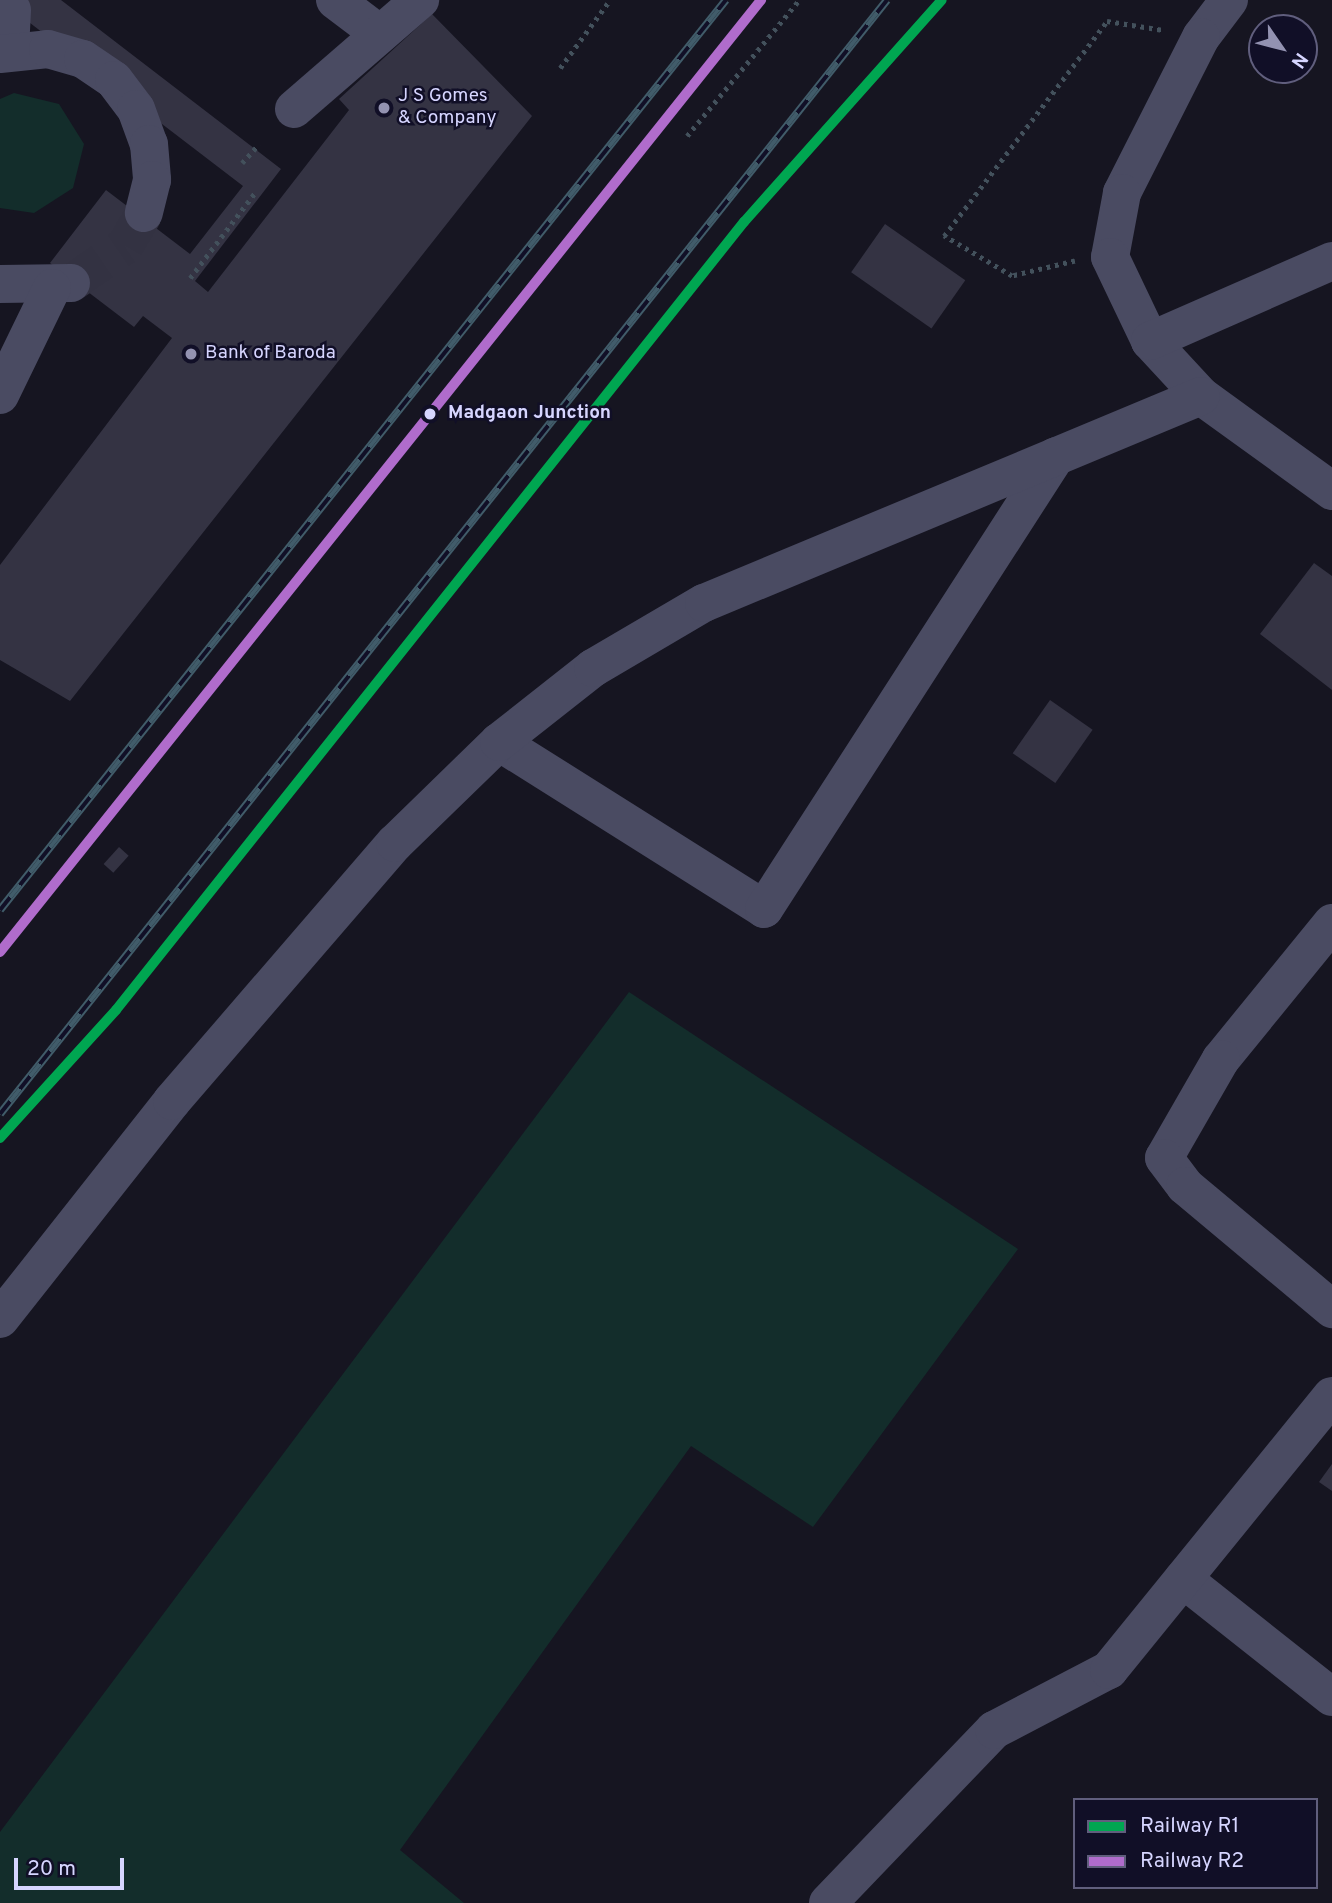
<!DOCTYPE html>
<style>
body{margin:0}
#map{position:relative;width:1332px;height:1903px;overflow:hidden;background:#161521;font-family:Overpass,sans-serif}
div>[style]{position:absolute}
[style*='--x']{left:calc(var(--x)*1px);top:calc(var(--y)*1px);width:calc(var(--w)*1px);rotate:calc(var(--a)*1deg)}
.green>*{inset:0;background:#132d2b}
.building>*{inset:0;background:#343343;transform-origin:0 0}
.minor-tunnel>*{height:38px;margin-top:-19px;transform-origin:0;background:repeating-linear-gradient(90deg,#333242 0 38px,transparent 0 57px)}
.path>*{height:4.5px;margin-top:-2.25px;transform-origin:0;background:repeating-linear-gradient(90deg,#43515c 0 3.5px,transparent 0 8.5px)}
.minor>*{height:38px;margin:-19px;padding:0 19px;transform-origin:19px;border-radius:19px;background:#4a4b62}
.rail>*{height:8px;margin-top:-4px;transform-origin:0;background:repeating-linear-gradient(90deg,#110f27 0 16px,#415c6a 0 32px);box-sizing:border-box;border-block:2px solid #415c6a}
.rail-1>*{height:10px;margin:-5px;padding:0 5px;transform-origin:5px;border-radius:5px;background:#00a651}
.rail-2>*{height:10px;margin:-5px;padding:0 5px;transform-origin:5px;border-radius:5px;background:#b06ccc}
.dots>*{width:19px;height:19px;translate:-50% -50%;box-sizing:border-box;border:4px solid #110f27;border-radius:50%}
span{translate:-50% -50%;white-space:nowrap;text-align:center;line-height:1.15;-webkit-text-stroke:5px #110f27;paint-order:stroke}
.poi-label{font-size:19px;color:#d6d5ff}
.left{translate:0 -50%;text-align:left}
.stop-label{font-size:19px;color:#d6d5ff;font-weight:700}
.legend{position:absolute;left:1073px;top:1798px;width:245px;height:91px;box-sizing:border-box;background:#110f27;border:2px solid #605e7d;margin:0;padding:9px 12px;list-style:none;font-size:21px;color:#d6d5ff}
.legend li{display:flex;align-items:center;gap:14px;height:35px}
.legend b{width:35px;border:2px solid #605e7d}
.north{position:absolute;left:1248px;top:14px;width:70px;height:70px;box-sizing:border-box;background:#110f27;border:2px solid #605e7d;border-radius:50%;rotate:125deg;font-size:19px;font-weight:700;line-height:28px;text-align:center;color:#d6d5ff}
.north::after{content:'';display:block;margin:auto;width:24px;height:32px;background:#9392b1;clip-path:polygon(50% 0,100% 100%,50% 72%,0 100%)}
.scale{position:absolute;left:14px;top:1858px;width:110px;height:32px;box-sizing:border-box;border:4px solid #d6d5ff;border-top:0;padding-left:9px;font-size:21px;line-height:24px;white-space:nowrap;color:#d6d5ff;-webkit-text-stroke:5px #110f27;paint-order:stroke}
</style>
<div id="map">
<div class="green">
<i style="clip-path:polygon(14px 93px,59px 104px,84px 144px,73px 188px,34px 213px,0 208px,0 99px)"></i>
<i style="clip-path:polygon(629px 992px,1018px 1249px,813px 1527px,691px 1446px,400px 1850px,464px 1903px,0 1903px,0 1832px)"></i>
</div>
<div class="building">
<i style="clip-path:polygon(0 0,61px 0,281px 169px,195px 281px,208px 292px,349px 110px,339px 99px,432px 14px,532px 116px,70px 701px,0 660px,0 565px,172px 338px,143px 316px,134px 327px,50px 263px,106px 190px,190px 254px,243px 186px)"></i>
<i style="left:885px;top:224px;width:98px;height:59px;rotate:35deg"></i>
<i style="clip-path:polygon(1314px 563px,1332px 576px,1332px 690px,1260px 634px)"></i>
<i style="left:1050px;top:700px;width:52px;height:65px;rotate:35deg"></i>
<i style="left:119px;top:847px;width:13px;height:23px;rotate:42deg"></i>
<i style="clip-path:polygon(1332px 1464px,1332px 1491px,1319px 1482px)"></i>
</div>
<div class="minor-tunnel">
<i style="--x:71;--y:283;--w:65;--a:-34.4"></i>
<i style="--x:125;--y:246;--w:38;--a:-60"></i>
</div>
<div class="path">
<i style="--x:560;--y:68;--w:84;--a:-53.7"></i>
<i style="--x:687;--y:136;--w:176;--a:-50.5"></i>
<i style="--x:242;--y:163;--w:25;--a:-48"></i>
<i style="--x:1075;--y:261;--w:65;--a:166.6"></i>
<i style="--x:1012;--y:276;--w:79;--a:-149.5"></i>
<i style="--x:944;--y:236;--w:270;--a:-52.8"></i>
<i style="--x:1107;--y:21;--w:57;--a:9.1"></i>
<i style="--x:190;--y:278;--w:106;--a:-52.7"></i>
</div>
<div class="minor">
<i style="--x:335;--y:0;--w:56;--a:37.1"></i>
<i style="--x:1229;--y:0;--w:46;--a:127.1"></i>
<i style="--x:1201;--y:37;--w:175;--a:116.9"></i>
<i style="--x:1122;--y:193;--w:65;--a:100.6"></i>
<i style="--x:1110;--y:257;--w:93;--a:64.5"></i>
<i style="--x:1150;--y:341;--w:75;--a:47.2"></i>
<i style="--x:1201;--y:396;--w:162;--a:35.9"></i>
<i style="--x:10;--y:50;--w:40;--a:-87.1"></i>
<i style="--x:0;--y:54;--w:48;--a:-5.9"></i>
<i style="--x:48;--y:49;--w:36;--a:16"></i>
<i style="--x:83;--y:59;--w:37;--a:34"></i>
<i style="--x:114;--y:80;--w:36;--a:53"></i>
<i style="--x:136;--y:109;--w:37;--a:70"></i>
<i style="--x:149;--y:144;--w:36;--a:85"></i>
<i style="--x:152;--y:180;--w:34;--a:104"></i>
<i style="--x:294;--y:109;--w:167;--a:-40.9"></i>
<i style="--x:0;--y:284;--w:71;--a:-0.8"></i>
<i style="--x:1150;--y:341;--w:199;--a:-23.7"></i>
<i style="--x:0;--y:395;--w:119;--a:-64.1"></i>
<i style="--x:499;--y:742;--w:313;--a:32.2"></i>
<i style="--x:764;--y:909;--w:539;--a:-57.19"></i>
<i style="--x:1332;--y:923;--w:176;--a:129.2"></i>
<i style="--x:1221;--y:1059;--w:114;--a:119.9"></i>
<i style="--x:1164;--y:1158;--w:35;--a:53"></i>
<i style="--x:1185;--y:1186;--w:192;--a:39.9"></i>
<i style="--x:0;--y:1319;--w:278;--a:-51.7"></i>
<i style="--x:172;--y:1101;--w:341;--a:-49.2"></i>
<i style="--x:395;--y:843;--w:145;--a:-44.2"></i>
<i style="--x:499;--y:742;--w:120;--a:-38.2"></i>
<i style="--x:593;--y:668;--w:129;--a:-30.4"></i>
<i style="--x:704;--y:603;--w:538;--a:-22.61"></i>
<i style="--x:1183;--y:1579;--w:190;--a:38.4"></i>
<i style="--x:828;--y:1903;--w:240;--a:-46.2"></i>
<i style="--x:994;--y:1730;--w:130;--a:-27.6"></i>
<i style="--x:1109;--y:1670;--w:353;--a:-50.9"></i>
</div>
<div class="rail">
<i style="--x:0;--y:910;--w:1164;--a:-51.42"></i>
<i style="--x:0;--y:1114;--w:1424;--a:-51.47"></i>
<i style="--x:0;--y:1138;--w:173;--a:-47.8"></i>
<i style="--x:116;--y:1010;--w:1008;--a:-51.45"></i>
<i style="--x:744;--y:222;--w:297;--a:-48.3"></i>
</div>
<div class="rail-1">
<i style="--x:0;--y:1138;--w:173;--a:-47.8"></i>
<i style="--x:116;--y:1010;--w:1008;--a:-51.45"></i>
<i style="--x:744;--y:222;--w:297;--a:-48.3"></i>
</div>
<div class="rail-2">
<i style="--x:0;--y:952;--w:1219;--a:-51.36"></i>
</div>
<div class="dots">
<i style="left:384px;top:108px;background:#9392b1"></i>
<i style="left:191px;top:354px;background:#9392b1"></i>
<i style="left:430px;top:414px;background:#d6d5ff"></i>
</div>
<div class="poi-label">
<span class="left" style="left:398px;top:108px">J S Gomes<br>&amp; Company</span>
<span class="left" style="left:205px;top:354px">Bank of Baroda</span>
</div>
<div class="stop-label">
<span class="left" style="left:448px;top:414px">Madgaon Junction</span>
</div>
<ul class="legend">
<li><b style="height:9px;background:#00a651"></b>Railway R1</li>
<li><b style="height:9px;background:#b06ccc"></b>Railway R2</li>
</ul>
<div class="north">N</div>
<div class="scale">20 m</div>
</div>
